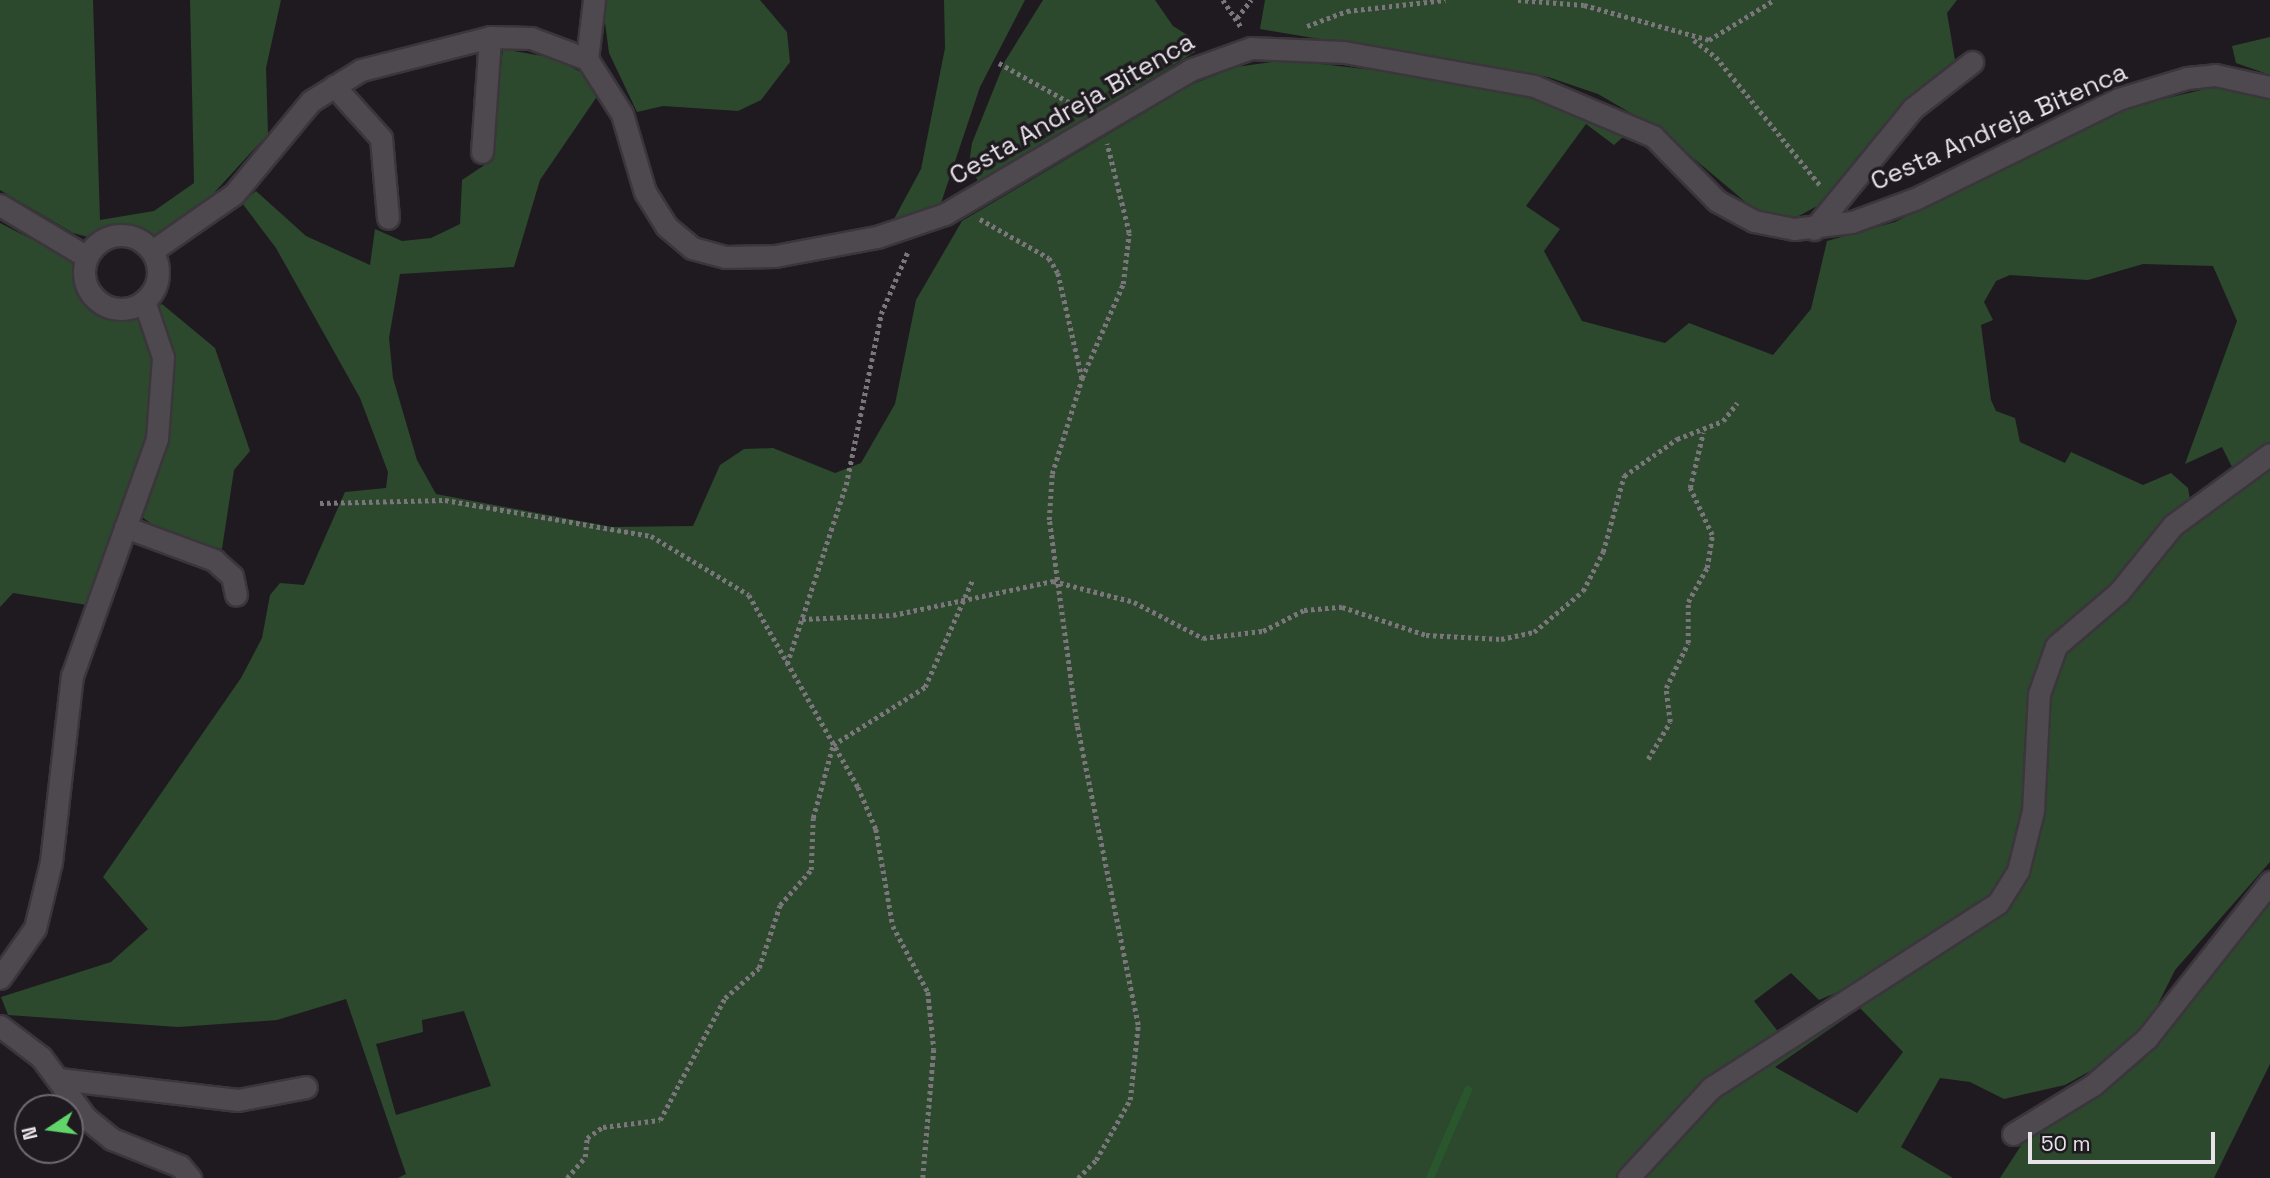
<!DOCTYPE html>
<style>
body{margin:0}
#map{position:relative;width:2270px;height:1178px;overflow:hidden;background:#1f1a20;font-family:"Space Grotesk",sans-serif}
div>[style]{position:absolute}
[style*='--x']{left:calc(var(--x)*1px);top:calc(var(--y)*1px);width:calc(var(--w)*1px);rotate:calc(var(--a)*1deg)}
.green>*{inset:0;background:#2c482d}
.stream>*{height:8px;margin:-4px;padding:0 4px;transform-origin:4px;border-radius:4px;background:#2a562d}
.path>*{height:4.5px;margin-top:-2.25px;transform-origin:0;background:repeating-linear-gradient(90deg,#7b767c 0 3.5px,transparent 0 7px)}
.roads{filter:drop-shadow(2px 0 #3a363b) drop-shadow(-2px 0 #3a363b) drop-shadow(0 2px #3a363b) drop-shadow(0 -2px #3a363b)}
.minor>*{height:21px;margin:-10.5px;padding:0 10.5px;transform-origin:10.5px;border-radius:10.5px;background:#4e484f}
.minor>.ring{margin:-10.5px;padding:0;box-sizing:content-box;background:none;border:21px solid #4e484f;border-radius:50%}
span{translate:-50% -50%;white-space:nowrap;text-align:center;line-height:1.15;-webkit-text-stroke:7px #1f1a20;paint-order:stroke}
.street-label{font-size:26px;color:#e7e3e8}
.north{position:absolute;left:14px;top:1094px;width:70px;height:70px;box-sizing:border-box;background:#1f1a20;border:2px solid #6f6a70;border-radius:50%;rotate:257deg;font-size:19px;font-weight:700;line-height:28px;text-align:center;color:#e7e3e8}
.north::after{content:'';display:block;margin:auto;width:24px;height:32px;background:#61d56a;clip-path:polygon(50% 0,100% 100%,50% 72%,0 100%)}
.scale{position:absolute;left:2028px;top:1132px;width:187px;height:32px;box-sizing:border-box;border:4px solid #e7e3e8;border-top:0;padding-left:9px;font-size:21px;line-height:24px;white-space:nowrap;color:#e7e3e8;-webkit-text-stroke:5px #1f1a20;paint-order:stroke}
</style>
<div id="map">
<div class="green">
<i style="clip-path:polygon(0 0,93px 0,100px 220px,154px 211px,194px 183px,190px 0,281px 0,266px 68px,268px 134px,201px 207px,151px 239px,136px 230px,92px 238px,73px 233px,0 190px)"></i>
<i style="clip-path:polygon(602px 0,760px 0,787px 32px,790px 62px,761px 100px,738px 111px,663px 106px,637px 112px,609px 53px)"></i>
<i style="clip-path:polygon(944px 0,1025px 0,980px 87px,941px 203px,894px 219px,921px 169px,945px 48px)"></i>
<i style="clip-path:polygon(1043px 0,1155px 0,1173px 26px,1192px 38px,1195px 52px,979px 183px,969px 164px,972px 143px,1005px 61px)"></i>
<i style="clip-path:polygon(1265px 0,1957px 0,1947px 13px,1955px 60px,1951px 75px,1839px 194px,1797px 217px,1755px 210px,1660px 130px,1598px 94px,1548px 77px,1260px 29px)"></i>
<i style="clip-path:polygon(2270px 37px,2270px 75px,2236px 63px,2232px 46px)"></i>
<i style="clip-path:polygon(evenodd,503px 49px,554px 58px,588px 76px,598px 95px,540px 180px,514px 267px,400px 274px,389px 338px,393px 378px,417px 460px,436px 494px,612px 527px,693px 526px,720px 465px,744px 449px,773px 448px,835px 473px,861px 463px,895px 404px,916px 300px,962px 221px,1193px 84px,1236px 67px,1286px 60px,1434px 77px,1579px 109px,1623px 137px,1614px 145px,1586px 124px,1526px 206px,1560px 229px,1544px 251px,1582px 321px,1665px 343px,1689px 323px,1773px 355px,1811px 309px,1827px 241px,1895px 222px,2125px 108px,2214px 87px,2270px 98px,2270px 447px,2232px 467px,2222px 447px,2185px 464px,2237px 321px,2213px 266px,2143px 264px,2088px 280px,2010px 275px,1996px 281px,1984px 302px,1993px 320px,1981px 325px,1991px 400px,1996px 411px,2015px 418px,2020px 442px,2065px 463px,2071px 452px,2143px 485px,2171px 473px,2188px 488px,2190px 500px,2118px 582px,2048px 649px,2031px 799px,2015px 865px,1994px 900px,1866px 980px,1819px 1000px,1791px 973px,1754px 1001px,1780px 1034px,1622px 1178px,398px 1178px,406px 1174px,346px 999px,277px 1020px,178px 1027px,8px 1015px,1px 997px,111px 962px,148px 929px,103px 877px,241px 678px,262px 638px,270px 595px,280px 583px,304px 585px,345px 492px,386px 488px,388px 472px,360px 398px,276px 248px,242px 203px,256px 191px,306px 236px,370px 265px,375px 229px,402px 241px,431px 238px,460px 224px,462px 180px,489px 162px,503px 49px,464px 1011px,491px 1086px,396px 1115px,376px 1044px,423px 1032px,422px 1020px,464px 1011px)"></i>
<i style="clip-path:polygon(0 223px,78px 263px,91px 305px,115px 316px,140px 315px,152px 346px,156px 410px,87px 605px,13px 593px,0 607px)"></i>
<i style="clip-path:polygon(162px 304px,215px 348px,250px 451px,234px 470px,222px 549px,163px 532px,139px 515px,163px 455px,171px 410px,173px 356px,156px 307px)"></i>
<i style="clip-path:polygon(evenodd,2270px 464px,2270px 862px,2175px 970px,2150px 1020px,2108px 1061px,2065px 1085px,2004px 1099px,1970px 1082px,1940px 1078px,1901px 1147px,1953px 1178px,1633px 1178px,1694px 1109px,2024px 872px,2044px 696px,2060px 653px,2173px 535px,2270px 464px,1860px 1008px,1903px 1052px,1857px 1113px,1775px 1067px,1860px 1008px)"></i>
<i style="clip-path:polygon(2270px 891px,2270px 1064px,2214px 1178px,2000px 1178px,2022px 1144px,2094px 1093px)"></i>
</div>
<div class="stream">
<i style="--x:1430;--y:1178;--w:96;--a:-66.6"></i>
</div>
<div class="path">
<i style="--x:1223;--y:0;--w:34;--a:56"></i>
<i style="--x:1518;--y:0;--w:66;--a:4.3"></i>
<i style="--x:1584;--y:5;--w:130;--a:15.6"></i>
<i style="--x:1709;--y:40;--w:76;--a:-31.6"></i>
<i style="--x:1237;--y:18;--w:23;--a:-52"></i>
<i style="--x:1307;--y:26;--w:43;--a:-20.6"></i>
<i style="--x:1347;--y:11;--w:99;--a:-6.4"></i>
<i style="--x:1694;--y:40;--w:28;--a:38"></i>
<i style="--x:1716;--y:57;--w:165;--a:50.9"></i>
<i style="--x:999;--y:63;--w:96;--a:29.2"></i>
<i style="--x:980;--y:219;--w:79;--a:29.5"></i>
<i style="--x:1049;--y:258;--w:17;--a:59"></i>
<i style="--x:1058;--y:273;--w:108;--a:77.1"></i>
<i style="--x:320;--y:503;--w:125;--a:-1.4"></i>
<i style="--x:445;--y:500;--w:209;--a:9.9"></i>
<i style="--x:651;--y:536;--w:114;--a:31"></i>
<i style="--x:749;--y:595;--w:221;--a:60.4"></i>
<i style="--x:858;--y:787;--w:46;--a:66.8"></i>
<i style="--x:876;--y:829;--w:98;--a:80.1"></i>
<i style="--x:893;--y:926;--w:75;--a:62.1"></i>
<i style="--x:928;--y:992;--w:57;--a:84"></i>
<i style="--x:934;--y:1049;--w:129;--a:94.9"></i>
<i style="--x:802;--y:619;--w:91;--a:-2.5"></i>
<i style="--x:893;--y:615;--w:164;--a:-12"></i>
<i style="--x:1053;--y:581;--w:84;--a:14.5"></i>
<i style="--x:1134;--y:602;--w:78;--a:27.6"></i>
<i style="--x:1203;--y:638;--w:60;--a:-6.7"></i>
<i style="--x:1263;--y:631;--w:46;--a:-27.1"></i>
<i style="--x:1304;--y:610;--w:38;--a:-5"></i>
<i style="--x:1342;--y:607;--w:89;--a:18.4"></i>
<i style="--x:1426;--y:635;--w:75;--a:3.1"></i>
<i style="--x:1501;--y:639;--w:34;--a:-12"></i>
<i style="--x:1534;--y:632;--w:64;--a:-39.9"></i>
<i style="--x:1583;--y:591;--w:44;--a:-62.9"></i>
<i style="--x:1603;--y:552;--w:79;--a:-74.6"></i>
<i style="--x:1624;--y:476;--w:65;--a:-34.9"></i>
<i style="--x:1677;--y:439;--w:49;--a:-21.4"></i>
<i style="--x:1723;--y:421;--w:23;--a:-52"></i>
<i style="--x:787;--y:664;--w:188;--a:-71.8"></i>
<i style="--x:846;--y:485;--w:175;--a:-78.4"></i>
<i style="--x:881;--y:314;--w:69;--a:-66.8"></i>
<i style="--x:1648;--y:759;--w:43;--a:-59.3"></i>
<i style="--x:1670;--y:722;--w:34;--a:-97"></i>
<i style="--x:1666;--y:688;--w:50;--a:-63.9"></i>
<i style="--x:1688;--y:643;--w:41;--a:-90"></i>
<i style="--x:1688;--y:602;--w:39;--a:-61"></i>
<i style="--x:1707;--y:568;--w:33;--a:-81"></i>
<i style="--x:1712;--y:535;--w:52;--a:-115.1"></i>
<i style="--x:1690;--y:488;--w:57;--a:-76.7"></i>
<i style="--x:567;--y:1178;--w:28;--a:-49"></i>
<i style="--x:585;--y:1157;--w:19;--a:-84"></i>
<i style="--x:587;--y:1138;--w:19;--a:-35"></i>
<i style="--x:603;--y:1127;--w:57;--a:-7"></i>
<i style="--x:660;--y:1120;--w:138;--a:-62"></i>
<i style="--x:725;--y:998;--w:45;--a:-41.4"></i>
<i style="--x:759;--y:968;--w:66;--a:-71.6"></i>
<i style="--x:780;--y:905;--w:47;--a:-48.5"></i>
<i style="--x:811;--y:870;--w:52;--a:-87.8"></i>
<i style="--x:813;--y:818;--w:76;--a:-74.7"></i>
<i style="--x:833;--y:745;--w:109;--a:-32.2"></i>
<i style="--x:925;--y:687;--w:116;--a:-66.1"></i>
<i style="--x:1078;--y:1178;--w:25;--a:-45"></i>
<i style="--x:1096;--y:1160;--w:69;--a:-60.5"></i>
<i style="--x:1130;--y:1100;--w:75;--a:-83.9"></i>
<i style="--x:1138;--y:1025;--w:305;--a:-101.5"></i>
<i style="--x:1077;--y:726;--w:208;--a:-97.7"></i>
<i style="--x:1049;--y:520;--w:46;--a:-86.3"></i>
<i style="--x:1052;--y:474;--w:101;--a:-72.6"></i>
<i style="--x:1082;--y:378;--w:103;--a:-66.4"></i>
<i style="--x:1123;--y:284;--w:51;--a:-83.3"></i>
<i style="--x:1129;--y:233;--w:92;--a:-103.9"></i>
</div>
<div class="roads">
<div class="minor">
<i style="--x:587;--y:59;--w:59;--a:-83.2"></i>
<i style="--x:334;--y:86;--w:70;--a:47.9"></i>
<i style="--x:381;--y:138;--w:80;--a:85"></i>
<i style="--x:482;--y:152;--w:115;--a:-86"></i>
<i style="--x:0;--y:205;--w:101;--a:30.9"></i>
<i style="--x:1814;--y:229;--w:156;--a:-50.7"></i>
<i style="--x:1913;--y:108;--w:75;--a:-37.9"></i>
<i class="ring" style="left:84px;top:235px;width:53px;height:53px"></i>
<i style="--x:152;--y:251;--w:100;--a:-34.8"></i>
<i style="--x:234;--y:194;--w:121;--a:-50.4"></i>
<i style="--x:311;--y:101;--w:59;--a:-31.8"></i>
<i style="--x:361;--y:70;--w:133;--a:-14.3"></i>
<i style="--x:490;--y:37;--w:41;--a:1.4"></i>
<i style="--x:531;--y:38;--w:60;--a:20.6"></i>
<i style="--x:587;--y:59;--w:65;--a:57.5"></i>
<i style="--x:622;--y:114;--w:81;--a:73.6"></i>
<i style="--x:645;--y:192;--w:40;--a:58"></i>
<i style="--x:666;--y:226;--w:34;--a:40"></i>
<i style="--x:692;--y:248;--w:34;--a:15"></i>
<i style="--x:725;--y:257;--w:50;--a:-1.1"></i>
<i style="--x:775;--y:256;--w:104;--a:-10.6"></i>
<i style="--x:877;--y:237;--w:72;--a:-18.7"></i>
<i style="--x:945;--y:214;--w:284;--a:-30.4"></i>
<i style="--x:1190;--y:70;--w:65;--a:-19.8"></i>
<i style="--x:1251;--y:48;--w:93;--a:2.5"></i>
<i style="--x:1344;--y:52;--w:193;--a:10.1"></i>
<i style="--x:1534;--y:86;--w:129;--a:22.8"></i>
<i style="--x:1653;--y:136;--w:91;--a:45.4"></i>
<i style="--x:1717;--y:201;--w:42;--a:28.4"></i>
<i style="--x:1754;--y:221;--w:41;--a:11.3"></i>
<i style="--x:1794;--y:229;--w:58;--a:-6.9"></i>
<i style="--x:1852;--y:222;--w:67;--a:-20.1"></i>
<i style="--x:1915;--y:199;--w:226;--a:-26.2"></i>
<i style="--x:2118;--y:99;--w:72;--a:-16.9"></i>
<i style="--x:2187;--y:78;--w:28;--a:-6"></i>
<i style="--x:2215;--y:75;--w:56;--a:12.3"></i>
<i style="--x:125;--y:527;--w:95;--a:20.3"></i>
<i style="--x:214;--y:560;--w:24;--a:42"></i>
<i style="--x:232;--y:576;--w:19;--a:78"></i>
<i style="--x:0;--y:978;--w:61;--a:-55"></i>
<i style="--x:35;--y:928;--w:68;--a:-76.4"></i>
<i style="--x:51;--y:862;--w:187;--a:-83.6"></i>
<i style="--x:72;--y:676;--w:252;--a:-70.3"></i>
<i style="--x:157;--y:439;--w:82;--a:-85.8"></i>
<i style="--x:163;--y:357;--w:59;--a:-108.7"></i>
<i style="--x:0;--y:1026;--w:51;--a:37.1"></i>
<i style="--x:41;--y:1057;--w:76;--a:53.6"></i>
<i style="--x:86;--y:1118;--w:33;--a:39"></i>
<i style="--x:112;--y:1139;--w:73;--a:21.7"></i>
<i style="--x:180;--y:1166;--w:16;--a:50"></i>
<i style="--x:59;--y:1079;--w:180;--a:6.7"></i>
<i style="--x:238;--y:1100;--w:69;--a:-10.8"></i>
<i style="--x:2013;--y:1134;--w:94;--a:-31.5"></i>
<i style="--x:2093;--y:1085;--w:72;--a:-41"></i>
<i style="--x:2147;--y:1038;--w:199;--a:-51.7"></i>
<i style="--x:1628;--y:1178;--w:122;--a:-47.3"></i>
<i style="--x:1711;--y:1088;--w:341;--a:-32.8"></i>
<i style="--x:1998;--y:903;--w:38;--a:-58"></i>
<i style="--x:2018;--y:871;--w:62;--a:-76"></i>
<i style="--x:2033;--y:811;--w:117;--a:-87.1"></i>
<i style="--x:2039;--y:694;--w:51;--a:-70.5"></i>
<i style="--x:2056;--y:646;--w:83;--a:-40.6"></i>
<i style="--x:2119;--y:592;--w:86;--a:-51.1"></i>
<i style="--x:2173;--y:525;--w:120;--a:-36.2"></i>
</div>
</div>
<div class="street-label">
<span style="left:1072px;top:109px;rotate:-30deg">Cesta Andreja Bitenca</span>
<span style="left:1999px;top:127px;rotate:-24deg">Cesta Andreja Bitenca</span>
</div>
<div class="north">N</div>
<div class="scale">50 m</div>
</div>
